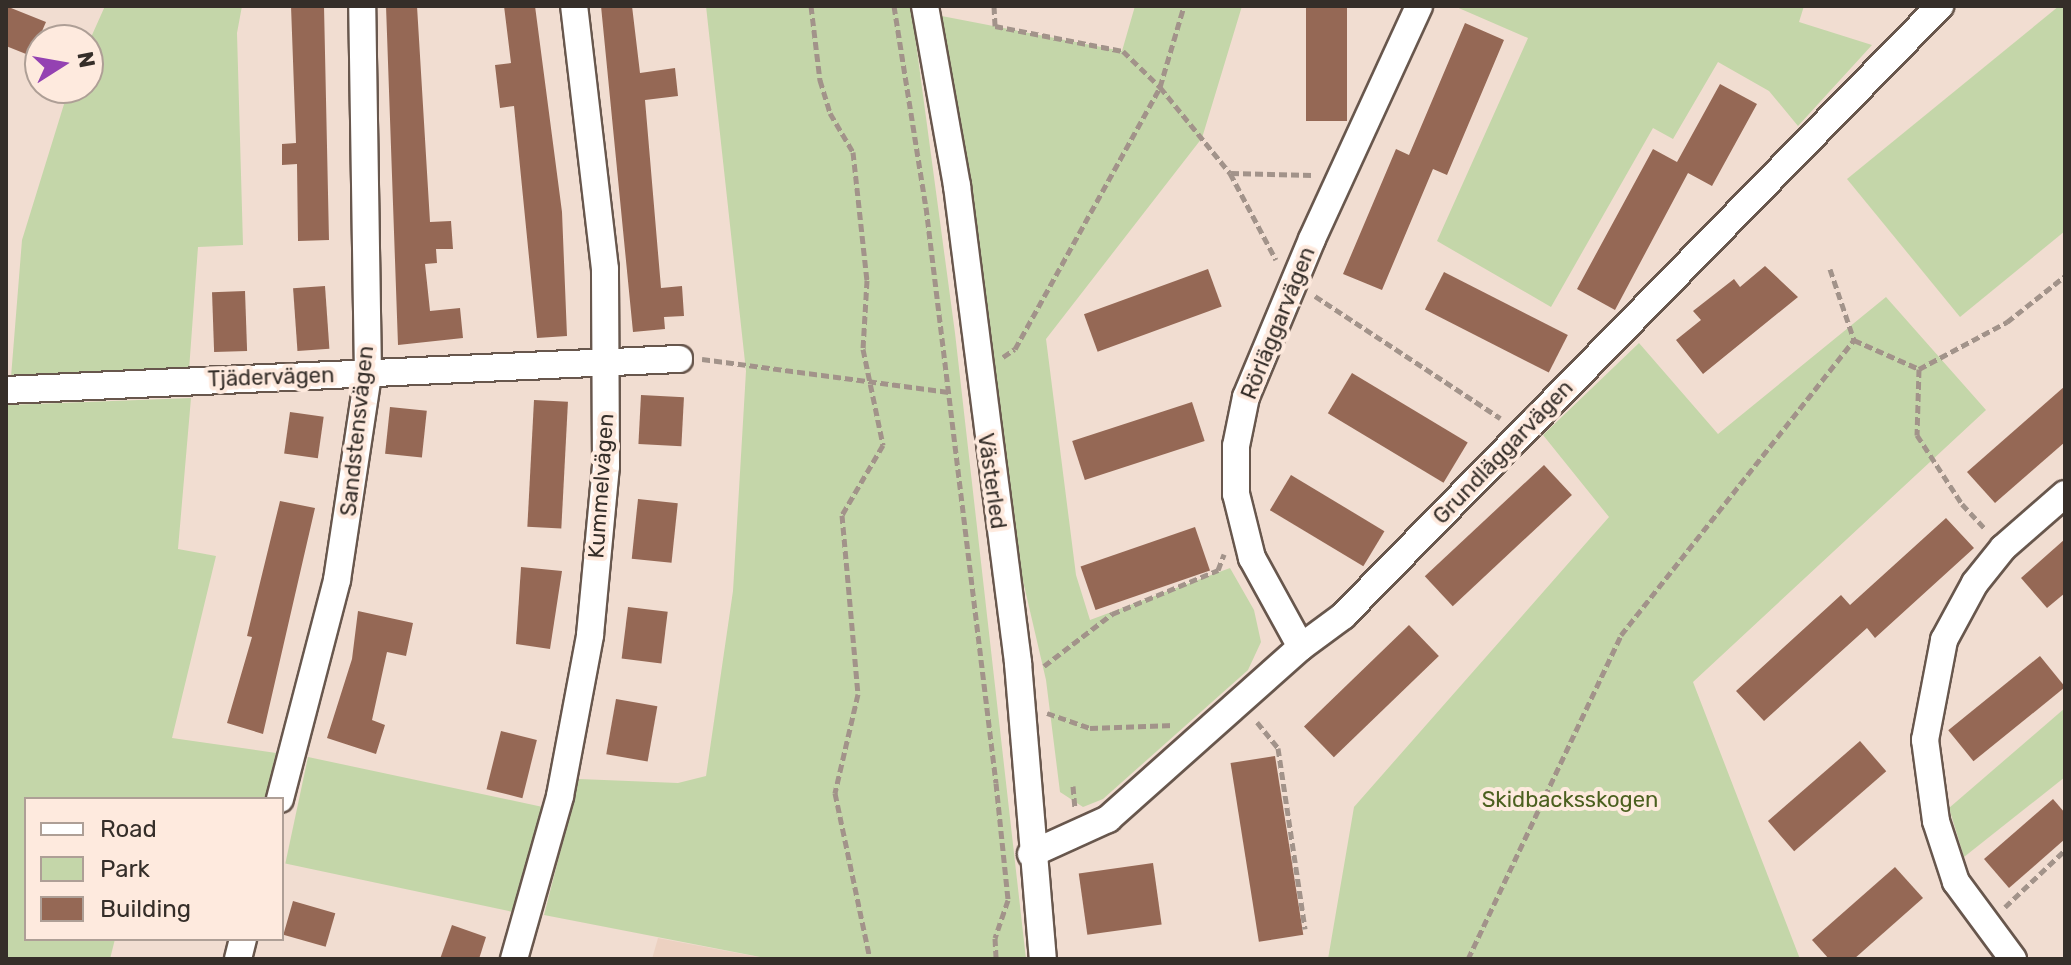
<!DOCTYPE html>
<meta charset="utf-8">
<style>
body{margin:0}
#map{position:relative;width:2071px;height:965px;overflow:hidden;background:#f1ddd1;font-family:Rubik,sans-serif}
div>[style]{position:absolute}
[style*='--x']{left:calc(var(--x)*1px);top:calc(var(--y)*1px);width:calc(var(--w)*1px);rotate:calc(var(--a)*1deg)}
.built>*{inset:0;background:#ecd1c1}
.green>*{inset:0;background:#c4d6a9;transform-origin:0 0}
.building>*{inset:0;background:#956855;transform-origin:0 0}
.path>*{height:5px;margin-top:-2.5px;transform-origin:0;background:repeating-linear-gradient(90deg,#a2938a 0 8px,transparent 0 12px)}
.roads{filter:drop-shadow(2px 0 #68574d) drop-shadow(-2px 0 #68574d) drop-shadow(0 2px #68574d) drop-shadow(0 -2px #68574d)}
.minor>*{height:26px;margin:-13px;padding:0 13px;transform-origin:13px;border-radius:13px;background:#fff}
span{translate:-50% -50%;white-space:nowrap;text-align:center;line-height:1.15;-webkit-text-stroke:8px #feeade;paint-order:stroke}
.street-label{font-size:22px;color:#352e29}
.park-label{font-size:22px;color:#4b601f}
.frame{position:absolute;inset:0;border:8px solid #352e29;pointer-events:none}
.legend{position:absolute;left:24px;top:797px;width:260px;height:144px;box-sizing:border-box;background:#feeade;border:2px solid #ae9f96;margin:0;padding:10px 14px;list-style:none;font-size:24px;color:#352e29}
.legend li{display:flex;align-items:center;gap:16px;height:40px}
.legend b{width:40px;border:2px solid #ae9f96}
.north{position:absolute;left:24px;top:24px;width:80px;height:80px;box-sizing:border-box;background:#feeade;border:2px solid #ae9f96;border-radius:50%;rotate:79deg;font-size:22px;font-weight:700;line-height:32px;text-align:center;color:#352e29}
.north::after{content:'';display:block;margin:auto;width:28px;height:36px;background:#9442b2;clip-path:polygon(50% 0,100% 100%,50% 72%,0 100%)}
</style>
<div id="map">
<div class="built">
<i style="clip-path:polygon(658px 938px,770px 959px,652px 959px)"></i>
</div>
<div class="green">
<i style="clip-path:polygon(105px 6px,242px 6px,237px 33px,243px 245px,198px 247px,189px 370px,11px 377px,22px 240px,69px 88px,88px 88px,88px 44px)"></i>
<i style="clip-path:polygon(706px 6px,911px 6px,955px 333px,1026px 959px,770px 959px,544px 915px,579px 779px,678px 783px,706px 776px,733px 591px,746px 371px)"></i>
<i style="clip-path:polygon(1135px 6px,1242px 6px,1202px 138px,1046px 339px,1076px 575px,1090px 620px,1230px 568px,1254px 610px,1261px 642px,1248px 670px,1103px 799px,1083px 807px,1060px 792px,1046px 680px,981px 400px,926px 13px,1122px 51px)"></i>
<i style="clip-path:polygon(1454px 6px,1804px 6px,1799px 22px,1872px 45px,1798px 126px,1769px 91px,1718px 62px,1673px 139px,1653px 128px,1551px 307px,1437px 241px,1528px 38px)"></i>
<i style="clip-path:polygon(2059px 6px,2065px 6px,2065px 231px,1960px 317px,1847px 179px)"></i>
<i style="clip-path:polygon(1886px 297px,1986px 410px,1693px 682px,1800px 959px,1328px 959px,1354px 807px,1609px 517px,1543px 435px,1639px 343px,1718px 434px)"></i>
<i style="clip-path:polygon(191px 398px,178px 549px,216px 556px,172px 738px,276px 753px,265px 799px,26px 799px,26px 939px,115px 939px,110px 959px,6px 959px,8px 405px)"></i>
<i style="clip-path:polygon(2065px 708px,2065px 777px,1964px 857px,1949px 808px)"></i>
<i style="left:308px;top:757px;width:240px;height:109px;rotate:12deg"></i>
</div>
<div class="building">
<i style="clip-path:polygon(6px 6px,46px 22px,31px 56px,6px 46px)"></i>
<i style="clip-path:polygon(291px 6px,324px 6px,329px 240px,298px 241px,297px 164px,282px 165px,282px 144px,296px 143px)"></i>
<i style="clip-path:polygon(386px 6px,417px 6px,430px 222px,451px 221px,453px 249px,436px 249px,437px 263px,425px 264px,430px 311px,460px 308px,463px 338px,398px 345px)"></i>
<i style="clip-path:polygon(504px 6px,535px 6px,562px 212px,567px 336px,537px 338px,514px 106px,500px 108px,495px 65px,511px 63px)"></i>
<i style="clip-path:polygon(601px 6px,632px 6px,640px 73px,675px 68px,678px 96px,645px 100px,661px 288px,682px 286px,684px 316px,664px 317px,665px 329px,633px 332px)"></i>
<i style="left:1306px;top:6px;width:41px;height:115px"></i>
<i style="clip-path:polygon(1465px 23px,1504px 40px,1447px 175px,1433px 169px,1382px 290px,1343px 274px,1396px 149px,1409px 155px)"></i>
<i style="clip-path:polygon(1720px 84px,1757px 104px,1712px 186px,1688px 173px,1615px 310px,1577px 289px,1653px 149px,1677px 162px)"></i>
<i style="clip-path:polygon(1765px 266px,1798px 297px,1703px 374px,1676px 340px,1701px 320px,1693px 311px,1734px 279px,1740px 287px)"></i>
<i style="left:1208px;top:269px;width:40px;height:132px;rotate:70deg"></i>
<i style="left:1444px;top:272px;width:139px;height:42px;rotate:27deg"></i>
<i style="left:325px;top:286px;width:63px;height:32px;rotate:86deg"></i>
<i style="left:245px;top:291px;width:60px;height:33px;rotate:88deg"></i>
<i style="left:1352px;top:373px;width:135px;height:47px;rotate:31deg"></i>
<i style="clip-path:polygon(2065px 386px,2065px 442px,1995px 503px,1967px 472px)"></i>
<i style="left:641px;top:395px;width:43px;height:49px;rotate:3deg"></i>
<i style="left:534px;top:400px;width:34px;height:127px;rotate:3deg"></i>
<i style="left:1192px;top:402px;width:41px;height:126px;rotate:72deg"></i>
<i style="left:390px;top:407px;width:37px;height:47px;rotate:6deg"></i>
<i style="left:290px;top:412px;width:34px;height:42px;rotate:8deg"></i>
<i style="left:1544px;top:465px;width:41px;height:163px;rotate:47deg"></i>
<i style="left:1291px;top:475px;width:109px;height:41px;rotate:31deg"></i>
<i style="left:638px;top:499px;width:40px;height:60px;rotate:6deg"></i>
<i style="clip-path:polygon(280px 501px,315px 508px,263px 734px,227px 723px,252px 637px,247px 636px)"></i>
<i style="clip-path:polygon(1946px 518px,1974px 548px,1875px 638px,1867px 628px,1764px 721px,1736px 691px,1841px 595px,1850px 605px)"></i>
<i style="left:1195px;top:527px;width:46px;height:121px;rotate:71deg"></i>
<i style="clip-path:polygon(2065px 539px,2065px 593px,2047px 608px,2021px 578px)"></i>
<i style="clip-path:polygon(521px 567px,562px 571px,550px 649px,516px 644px)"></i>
<i style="left:628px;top:607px;width:40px;height:52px;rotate:7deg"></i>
<i style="clip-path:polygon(358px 611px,413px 623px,406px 656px,387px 652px,372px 720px,385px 725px,376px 754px,327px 738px,352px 659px)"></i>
<i style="left:1409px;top:625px;width:43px;height:146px;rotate:46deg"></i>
<i style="left:2040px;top:656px;width:40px;height:118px;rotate:51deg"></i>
<i style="left:616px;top:699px;width:42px;height:56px;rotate:10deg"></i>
<i style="left:501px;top:731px;width:37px;height:60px;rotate:14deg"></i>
<i style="left:1860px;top:741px;width:40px;height:122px;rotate:49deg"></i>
<i style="left:1275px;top:756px;width:181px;height:45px;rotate:81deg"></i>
<i style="clip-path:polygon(2053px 799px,2065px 813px,2065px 839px,2009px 888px,1984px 859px)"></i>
<i style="left:1153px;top:863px;width:62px;height:75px;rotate:82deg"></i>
<i style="clip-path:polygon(1895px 867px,1923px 898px,1854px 959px,1829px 959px,1812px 940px)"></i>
<i style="left:293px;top:901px;width:44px;height:35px;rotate:16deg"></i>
<i style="clip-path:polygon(452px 925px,486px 937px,479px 959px,440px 959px)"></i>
</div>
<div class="path">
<i style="--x:811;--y:6;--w:75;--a:83.1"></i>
<i style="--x:820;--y:80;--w:34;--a:73"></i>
<i style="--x:830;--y:113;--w:45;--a:59.5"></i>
<i style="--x:853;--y:152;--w:129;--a:83.8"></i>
<i style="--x:867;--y:280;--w:69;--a:93.3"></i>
<i style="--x:863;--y:349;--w:98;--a:78.2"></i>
<i style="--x:883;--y:445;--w:81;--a:120.4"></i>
<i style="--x:842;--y:515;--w:180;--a:84.9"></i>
<i style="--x:858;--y:694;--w:102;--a:103.1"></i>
<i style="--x:835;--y:793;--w:170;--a:78.1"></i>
<i style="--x:894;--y:6;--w:204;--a:81"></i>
<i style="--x:926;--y:207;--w:580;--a:83.07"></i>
<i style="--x:996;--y:783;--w:118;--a:84.1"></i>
<i style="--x:1008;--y:900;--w:40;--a:108.9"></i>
<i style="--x:995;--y:938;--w:21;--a:87"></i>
<i style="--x:994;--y:6;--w:20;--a:87"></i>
<i style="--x:995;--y:26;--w:130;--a:11.1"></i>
<i style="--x:1123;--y:51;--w:52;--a:44.2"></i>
<i style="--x:1160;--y:87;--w:111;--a:50.9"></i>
<i style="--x:1230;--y:173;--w:98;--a:62.1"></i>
<i style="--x:1231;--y:173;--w:82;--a:1.4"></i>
<i style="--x:1830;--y:269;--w:75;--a:71.3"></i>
<i style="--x:1854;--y:340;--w:71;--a:24"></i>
<i style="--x:1919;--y:369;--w:100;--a:-28.1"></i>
<i style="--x:2007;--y:322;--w:74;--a:-38.4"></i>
<i style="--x:1315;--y:296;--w:222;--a:33.4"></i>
<i style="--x:1003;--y:357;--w:14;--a:-34"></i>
<i style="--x:1015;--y:349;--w:299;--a:-61"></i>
<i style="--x:1160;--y:87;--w:84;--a:-73.5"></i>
<i style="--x:702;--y:359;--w:249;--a:7.6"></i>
<i style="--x:1919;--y:369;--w:66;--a:91.7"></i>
<i style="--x:1917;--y:435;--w:82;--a:56.9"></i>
<i style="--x:1962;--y:504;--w:34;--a:47"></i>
<i style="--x:1044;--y:666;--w:86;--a:-37.4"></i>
<i style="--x:1112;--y:614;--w:115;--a:-22.5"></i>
<i style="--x:1218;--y:570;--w:17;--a:-69"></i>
<i style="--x:1047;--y:713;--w:46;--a:19.2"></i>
<i style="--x:1090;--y:728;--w:84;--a:-2"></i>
<i style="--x:1257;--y:722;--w:33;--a:51"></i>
<i style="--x:1278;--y:748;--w:183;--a:81.5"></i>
<i style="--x:1073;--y:786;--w:23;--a:85"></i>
<i style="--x:2005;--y:907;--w:83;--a:-43.5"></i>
<i style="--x:1468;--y:959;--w:358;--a:-64.7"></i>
<i style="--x:1621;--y:635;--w:376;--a:-51.7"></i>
</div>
<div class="roads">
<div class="minor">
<i style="--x:925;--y:6;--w:183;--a:79.9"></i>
<i style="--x:957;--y:186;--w:481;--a:82.7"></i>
<i style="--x:1018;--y:663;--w:297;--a:85.2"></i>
<i style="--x:6;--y:390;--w:674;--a:-2.64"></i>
<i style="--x:1301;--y:647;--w:102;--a:-118.8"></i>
<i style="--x:1252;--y:558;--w:66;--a:-104"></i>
<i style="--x:1236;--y:494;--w:48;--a:-90"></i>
<i style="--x:1236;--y:446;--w:50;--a:-78.5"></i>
<i style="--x:1246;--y:397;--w:171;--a:-67.3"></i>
<i style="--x:1312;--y:239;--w:256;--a:-65.3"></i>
<i style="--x:280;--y:799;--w:226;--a:-75.4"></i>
<i style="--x:337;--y:580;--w:207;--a:-81.4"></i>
<i style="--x:368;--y:375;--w:369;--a:-90.9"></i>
<i style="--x:1031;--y:854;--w:85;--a:-24.4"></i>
<i style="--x:1108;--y:819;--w:259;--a:-41.7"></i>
<i style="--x:1301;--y:647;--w:52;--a:-36.4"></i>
<i style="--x:1343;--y:616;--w:854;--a:-45.62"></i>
<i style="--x:238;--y:959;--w:21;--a:-76"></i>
<i style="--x:514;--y:959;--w:169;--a:-74.2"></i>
<i style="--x:560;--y:796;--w:164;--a:-79.4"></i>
<i style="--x:590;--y:635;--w:170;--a:-84.6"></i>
<i style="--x:606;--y:466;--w:197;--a:-90.3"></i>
<i style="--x:605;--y:269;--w:265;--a:-96.7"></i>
<i style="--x:2013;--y:959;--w:96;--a:-126.5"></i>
<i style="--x:1956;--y:882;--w:64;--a:-108.2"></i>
<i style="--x:1936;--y:821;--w:82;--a:-97.7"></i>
<i style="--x:1925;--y:740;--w:102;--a:-79.2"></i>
<i style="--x:1944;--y:640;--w:65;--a:-61.5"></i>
<i style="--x:1975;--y:583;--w:45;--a:-51.3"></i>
<i style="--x:2003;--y:548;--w:82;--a:-41.1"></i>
</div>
</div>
<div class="street-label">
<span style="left:1278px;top:323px;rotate:-68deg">Rörläggarvägen</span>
<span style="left:271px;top:377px;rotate:-2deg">Tjädervägen</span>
<span style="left:357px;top:431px;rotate:-84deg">Sandstensvägen</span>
<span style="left:1503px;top:452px;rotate:-46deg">Grundläggarvägen</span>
<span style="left:992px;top:481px;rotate:82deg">Västerled</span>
<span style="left:601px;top:486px;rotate:-86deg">Kummelvägen</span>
</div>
<div class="park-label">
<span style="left:1570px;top:800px">Skidbacksskogen</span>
</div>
<div class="frame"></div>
<ul class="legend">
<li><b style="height:10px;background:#fff"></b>Road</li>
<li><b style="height:22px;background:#c4d6a9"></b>Park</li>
<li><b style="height:22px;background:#956855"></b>Building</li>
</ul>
<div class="north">N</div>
</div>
